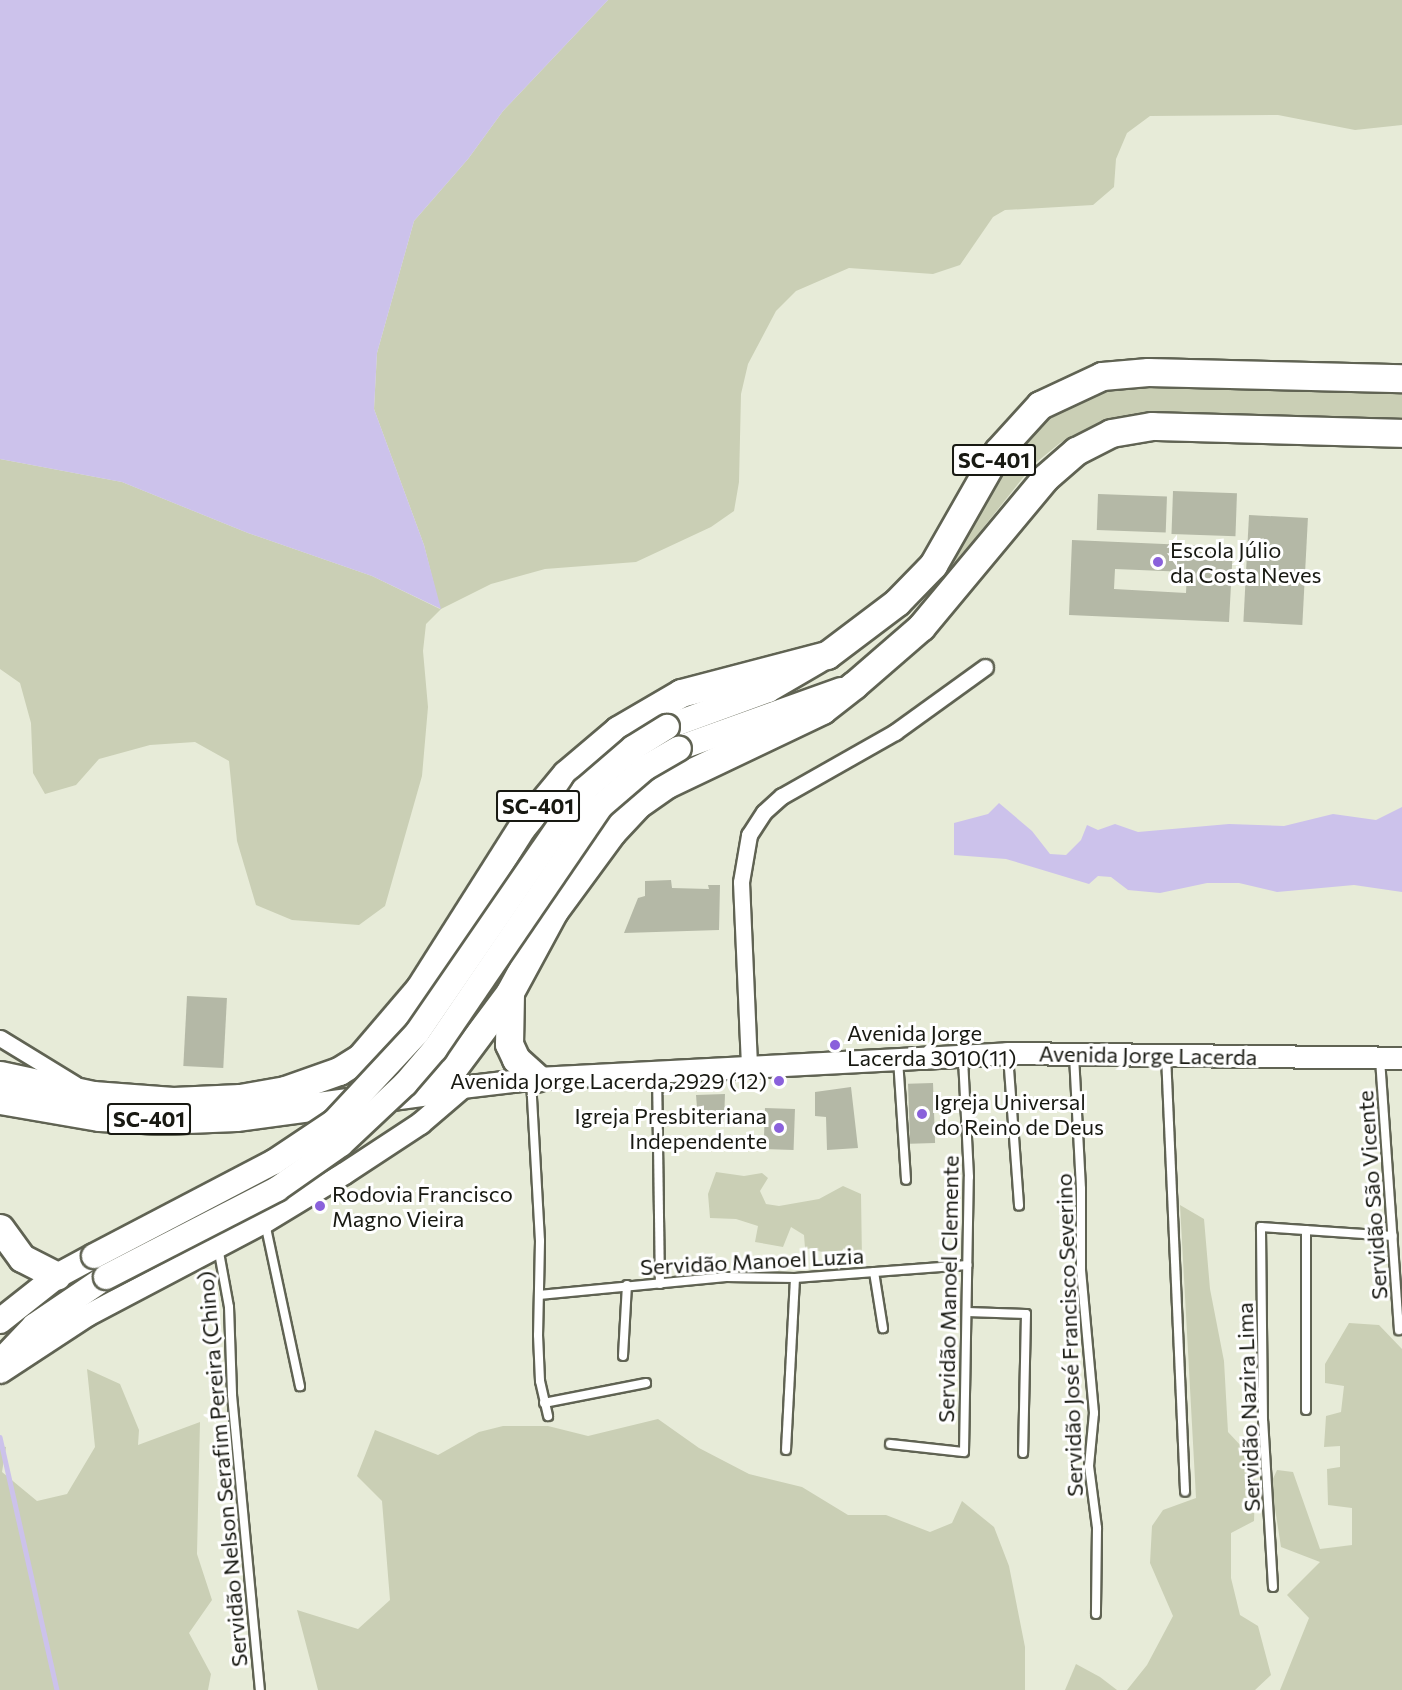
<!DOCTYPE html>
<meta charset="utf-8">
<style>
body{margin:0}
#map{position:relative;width:1402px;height:1690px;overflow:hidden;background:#e7ebd8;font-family:Commissioner,sans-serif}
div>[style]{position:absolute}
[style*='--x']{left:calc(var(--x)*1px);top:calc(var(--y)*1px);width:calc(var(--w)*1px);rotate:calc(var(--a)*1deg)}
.green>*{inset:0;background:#cacfb5}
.water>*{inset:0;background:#ccc2eb}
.stream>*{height:4.5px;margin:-2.25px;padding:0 2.25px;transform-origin:2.25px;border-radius:2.25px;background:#ccc2eb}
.building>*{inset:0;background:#b4b8a6;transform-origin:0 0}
.roads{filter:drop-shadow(2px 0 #606353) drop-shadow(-2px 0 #606353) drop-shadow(0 2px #606353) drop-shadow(0 -2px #606353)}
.lane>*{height:8px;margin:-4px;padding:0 4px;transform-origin:4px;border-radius:4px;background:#fff}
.street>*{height:15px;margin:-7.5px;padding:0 7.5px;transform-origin:7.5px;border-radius:7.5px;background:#fff}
.secondary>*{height:21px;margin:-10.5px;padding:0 10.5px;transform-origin:10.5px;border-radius:10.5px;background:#fff}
.primary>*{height:24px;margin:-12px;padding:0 12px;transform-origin:12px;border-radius:12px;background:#fff}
.highway>*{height:27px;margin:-13.5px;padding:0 13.5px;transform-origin:13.5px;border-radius:13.5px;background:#fff}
.bridges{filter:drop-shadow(2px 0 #606353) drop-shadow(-2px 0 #606353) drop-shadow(0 2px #606353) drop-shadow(0 -2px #606353)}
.primary-bridge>*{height:24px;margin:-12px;padding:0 12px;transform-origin:12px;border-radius:12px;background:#fff}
.dots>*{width:16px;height:16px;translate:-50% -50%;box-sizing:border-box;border:3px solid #fff;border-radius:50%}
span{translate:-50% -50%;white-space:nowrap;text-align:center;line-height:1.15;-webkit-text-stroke:6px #fff;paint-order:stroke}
.shield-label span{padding:2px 4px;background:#fff;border:2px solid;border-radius:4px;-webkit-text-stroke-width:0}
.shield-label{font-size:21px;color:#181912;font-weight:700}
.poi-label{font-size:22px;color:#181912}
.left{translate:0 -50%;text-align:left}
.right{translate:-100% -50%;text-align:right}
.street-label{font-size:22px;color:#181912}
</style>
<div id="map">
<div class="green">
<i style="clip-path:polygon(608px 0,1402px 0,1402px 125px,1355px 130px,1278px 115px,1150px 116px,1127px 133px,1116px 159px,1114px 187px,1093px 205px,1005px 210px,993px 217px,960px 265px,933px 274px,849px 268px,796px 291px,776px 311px,748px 364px,741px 394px,739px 482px,734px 511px,711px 527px,636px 562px,545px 569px,491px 584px,441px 609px,426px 624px,423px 651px,428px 707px,422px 776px,385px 906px,359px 925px,292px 920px,256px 905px,237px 841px,229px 761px,195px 742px,150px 745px,99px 759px,76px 785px,45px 794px,33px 773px,31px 723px,20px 683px,0 669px,0 459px,122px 482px,248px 533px,372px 576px,440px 609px,424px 545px,374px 409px,377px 353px,414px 221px,468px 159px,503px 111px)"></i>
<i style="clip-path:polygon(1138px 385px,1402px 391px,1402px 421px,1153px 414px,1102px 422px,1060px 443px,1033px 465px,933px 591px,972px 525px,995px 475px,1013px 449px,1064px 401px,1105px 388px)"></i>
<i style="clip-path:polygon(716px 1172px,744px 1176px,762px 1173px,768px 1178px,760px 1191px,766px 1204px,779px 1206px,819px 1199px,843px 1186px,861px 1194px,862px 1261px,805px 1248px,804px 1235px,791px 1227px,783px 1247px,755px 1242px,758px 1226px,736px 1219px,710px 1218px,708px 1194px)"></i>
<i style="clip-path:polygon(1180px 1205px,1204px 1219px,1210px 1289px,1224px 1361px,1228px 1432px,1256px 1462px,1254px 1521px,1231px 1533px,1231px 1578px,1240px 1615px,1258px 1626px,1271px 1675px,1255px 1690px,1127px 1690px,1147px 1665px,1173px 1616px,1150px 1563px,1152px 1526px,1163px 1510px,1196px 1498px)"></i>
<i style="clip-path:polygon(1349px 1323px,1379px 1325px,1402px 1349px,1402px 1690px,1280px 1690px,1309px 1618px,1287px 1595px,1320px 1562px,1281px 1547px,1271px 1483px,1277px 1470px,1293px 1472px,1320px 1549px,1352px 1545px,1352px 1508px,1328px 1505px,1327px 1469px,1340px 1467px,1340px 1446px,1324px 1447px,1326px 1416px,1341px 1412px,1344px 1386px,1325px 1383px,1325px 1364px)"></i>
<i style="clip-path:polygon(87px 1369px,120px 1384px,139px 1430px,138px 1445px,200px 1422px,197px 1554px,212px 1600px,189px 1633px,211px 1674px,208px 1690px,0 1690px,0 1446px,6px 1447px,2px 1472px,37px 1501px,67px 1494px,95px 1447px)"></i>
<i style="clip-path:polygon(658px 1419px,699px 1448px,749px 1474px,802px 1487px,848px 1515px,886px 1515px,930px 1532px,952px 1523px,962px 1501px,994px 1527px,1009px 1566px,1025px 1647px,1025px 1690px,318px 1690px,297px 1610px,358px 1629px,390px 1600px,382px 1501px,357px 1476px,375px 1430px,438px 1455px,479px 1432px,503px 1426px,548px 1426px,588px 1436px)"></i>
<i style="clip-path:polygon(1076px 1664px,1100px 1677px,1117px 1690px,1065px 1690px)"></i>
</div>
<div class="water">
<i style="clip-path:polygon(0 0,608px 0,503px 111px,468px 159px,414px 221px,377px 353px,374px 409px,424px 545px,441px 609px,372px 576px,248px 533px,122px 482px,0 459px)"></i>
<i style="clip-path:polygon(999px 803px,1032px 831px,1050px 854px,1066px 855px,1081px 840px,1087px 825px,1098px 830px,1115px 824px,1138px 832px,1229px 824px,1284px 826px,1333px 814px,1376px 820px,1402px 807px,1402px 892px,1354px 885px,1277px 892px,1239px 883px,1207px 883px,1160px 893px,1128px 890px,1111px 877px,1098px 876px,1089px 884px,1006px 859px,954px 855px,954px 823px,988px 814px)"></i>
</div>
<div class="stream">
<i style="--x:0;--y:1437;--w:259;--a:77.3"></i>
</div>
<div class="building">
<i style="left:1173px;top:491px;width:64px;height:43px;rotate:2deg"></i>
<i style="left:1098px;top:494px;width:69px;height:36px;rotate:2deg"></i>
<i style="left:1249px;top:515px;width:59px;height:107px;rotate:3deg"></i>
<i style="clip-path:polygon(evenodd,1072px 540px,1233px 547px,1229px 622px,1069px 615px,1072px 540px,1115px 569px,1187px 572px,1186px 593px,1114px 589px,1115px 569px)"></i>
<i style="clip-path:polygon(671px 880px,672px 888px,709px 889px,708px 885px,720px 885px,719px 930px,624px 933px,638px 898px,645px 896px,645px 881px)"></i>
<i style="left:187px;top:996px;width:40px;height:70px;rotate:3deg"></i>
<i style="left:933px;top:1083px;width:60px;height:25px;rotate:88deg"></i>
<i style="clip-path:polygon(851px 1087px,858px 1148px,827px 1150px,826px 1117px,815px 1116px,815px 1092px)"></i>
<i style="clip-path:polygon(725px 1094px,724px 1122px,698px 1120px,696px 1095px)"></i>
<i style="left:765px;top:1108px;width:30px;height:41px;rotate:2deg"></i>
</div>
<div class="roads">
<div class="lane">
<i style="--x:1008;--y:1055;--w:151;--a:85.8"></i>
<i style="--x:1074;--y:1055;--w:134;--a:87"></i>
<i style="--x:1081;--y:1189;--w:81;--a:90"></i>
<i style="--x:1081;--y:1270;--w:144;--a:84.8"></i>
<i style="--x:1094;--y:1413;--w:53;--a:95.4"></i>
<i style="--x:1089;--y:1466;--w:63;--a:82.6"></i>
<i style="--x:1097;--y:1528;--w:86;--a:90.7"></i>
<i style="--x:1166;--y:1055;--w:437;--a:87.5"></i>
<i style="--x:898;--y:1059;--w:121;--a:86.2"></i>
<i style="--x:1380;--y:1059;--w:272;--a:86"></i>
<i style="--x:657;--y:1072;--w:212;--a:89.2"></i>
<i style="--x:531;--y:1080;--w:161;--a:86.8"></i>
<i style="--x:540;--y:1241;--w:94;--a:91.2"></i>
<i style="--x:538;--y:1335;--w:46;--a:87.5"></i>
<i style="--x:540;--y:1381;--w:36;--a:77"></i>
<i style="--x:265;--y:1223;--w:167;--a:77.9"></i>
<i style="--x:218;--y:1247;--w:61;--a:79.6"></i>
<i style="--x:229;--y:1307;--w:88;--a:88"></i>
<i style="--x:232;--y:1395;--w:296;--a:84.6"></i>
<i style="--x:874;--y:1272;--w:57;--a:80.9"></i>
<i style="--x:539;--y:1295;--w:188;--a:-5.5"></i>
<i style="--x:726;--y:1277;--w:69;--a:0.8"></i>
<i style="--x:795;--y:1278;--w:173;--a:-4.3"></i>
<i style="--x:967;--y:1312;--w:59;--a:1.9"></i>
<i style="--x:1026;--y:1314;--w:139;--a:91.2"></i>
<i style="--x:623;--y:1356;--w:71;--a:-86.8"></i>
<i style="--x:544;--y:1403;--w:104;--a:-11.1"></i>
<i style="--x:1306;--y:1410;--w:180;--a:-90"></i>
<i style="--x:890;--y:1444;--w:74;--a:6.2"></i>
<i style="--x:964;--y:1452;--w:275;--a:-89"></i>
<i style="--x:969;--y:1177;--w:120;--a:-92.9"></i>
<i style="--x:786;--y:1450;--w:172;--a:-87"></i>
<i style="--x:1273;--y:1587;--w:166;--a:-93.4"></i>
<i style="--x:1263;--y:1421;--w:194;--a:-90.6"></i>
<i style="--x:1261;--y:1227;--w:132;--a:3.9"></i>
</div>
<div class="street">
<i style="--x:0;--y:1038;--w:88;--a:31.5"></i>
<i style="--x:749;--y:1065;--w:183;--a:-92.5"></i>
<i style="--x:741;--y:882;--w:48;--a:-80.3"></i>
<i style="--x:749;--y:835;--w:27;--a:-57"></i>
<i style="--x:764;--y:812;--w:24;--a:-42"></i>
<i style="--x:782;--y:796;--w:130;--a:-29.5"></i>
<i style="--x:895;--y:732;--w:111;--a:-35.8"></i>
</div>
<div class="secondary">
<i style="--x:428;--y:1091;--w:110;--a:-6.8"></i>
<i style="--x:537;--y:1078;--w:471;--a:-3"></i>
<i style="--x:1007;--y:1053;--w:395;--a:0.7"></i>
<i style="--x:0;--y:1372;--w:104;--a:-33.2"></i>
<i style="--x:87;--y:1315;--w:201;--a:-27.8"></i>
<i style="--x:265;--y:1221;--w:92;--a:-31.3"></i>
<i style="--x:344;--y:1173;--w:91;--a:-33.3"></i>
<i style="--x:420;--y:1123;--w:55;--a:-40.6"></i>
</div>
<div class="primary">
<i style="--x:667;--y:727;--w:108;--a:-20.1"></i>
<i style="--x:768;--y:690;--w:58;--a:-30.1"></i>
<i style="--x:679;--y:748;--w:172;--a:-19.7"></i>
<i style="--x:0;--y:1321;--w:73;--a:-38.3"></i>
<i style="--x:57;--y:1276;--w:42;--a:-28.4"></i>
<i style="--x:0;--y:1362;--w:50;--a:-46.6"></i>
<i style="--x:34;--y:1326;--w:87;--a:-34.2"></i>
</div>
<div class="highway">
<i style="--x:510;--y:993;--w:51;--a:91.1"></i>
<i style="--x:509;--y:1044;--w:17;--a:65"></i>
<i style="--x:516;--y:1059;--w:28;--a:42"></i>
<i style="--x:0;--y:1075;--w:95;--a:12.1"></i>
<i style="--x:93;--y:1095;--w:80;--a:4.3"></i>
<i style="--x:173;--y:1101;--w:67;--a:-2.6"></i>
<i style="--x:240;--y:1098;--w:46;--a:-10.1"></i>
<i style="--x:285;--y:1090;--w:57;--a:-19.4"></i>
<i style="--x:339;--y:1071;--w:25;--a:-32"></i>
<i style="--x:360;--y:1058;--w:91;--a:-49.5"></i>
<i style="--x:419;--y:989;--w:192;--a:-57.6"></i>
<i style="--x:522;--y:827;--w:69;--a:-50.3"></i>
<i style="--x:566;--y:774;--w:68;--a:-40.2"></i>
<i style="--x:618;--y:730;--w:73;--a:-30.4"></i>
<i style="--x:681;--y:693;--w:151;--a:-14.6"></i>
<i style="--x:827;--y:655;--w:88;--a:-37.1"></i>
<i style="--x:897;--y:602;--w:52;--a:-45.8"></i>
<i style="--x:933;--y:565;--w:131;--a:-60.3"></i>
<i style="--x:998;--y:451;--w:62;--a:-47.6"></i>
<i style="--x:1040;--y:405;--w:68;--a:-25.1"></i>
<i style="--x:1102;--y:376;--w:46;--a:-5"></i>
<i style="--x:1148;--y:372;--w:254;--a:1.4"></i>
<i style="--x:0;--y:1100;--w:100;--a:9.7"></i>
<i style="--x:99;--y:1117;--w:64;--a:2.7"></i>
<i style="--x:163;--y:1120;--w:73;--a:-2.4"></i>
<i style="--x:236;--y:1117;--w:194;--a:-7.7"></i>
<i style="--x:428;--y:1091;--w:17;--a:-31"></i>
<i style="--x:443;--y:1082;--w:112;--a:-53.3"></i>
<i style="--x:510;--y:992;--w:92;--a:-61.5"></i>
<i style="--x:554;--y:911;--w:98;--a:-53.7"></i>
<i style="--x:612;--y:832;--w:37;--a:-47"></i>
<i style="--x:637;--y:805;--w:37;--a:-35"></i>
<i style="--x:667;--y:784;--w:172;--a:-25.5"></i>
<i style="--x:822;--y:710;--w:41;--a:-38"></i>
<i style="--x:854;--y:685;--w:89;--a:-40.9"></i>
<i style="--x:921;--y:627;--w:195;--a:-50.2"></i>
<i style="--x:1046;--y:477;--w:40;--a:-41"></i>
<i style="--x:1076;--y:451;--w:39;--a:-27"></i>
<i style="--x:1111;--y:433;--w:42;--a:-9.7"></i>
<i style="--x:1152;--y:426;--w:250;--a:1.6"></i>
<i style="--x:0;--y:1228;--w:37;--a:54"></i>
<i style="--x:22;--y:1258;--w:39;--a:27"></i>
</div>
</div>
<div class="bridges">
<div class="primary-bridge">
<i style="--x:94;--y:1256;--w:203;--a:-27.6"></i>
<i style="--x:274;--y:1162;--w:72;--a:-33.7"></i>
<i style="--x:334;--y:1122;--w:122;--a:-47"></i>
<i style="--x:417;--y:1033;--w:295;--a:-55.5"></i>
<i style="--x:584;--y:790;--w:65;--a:-40.6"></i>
<i style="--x:633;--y:748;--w:40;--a:-32"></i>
<i style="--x:106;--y:1277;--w:192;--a:-27.2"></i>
<i style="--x:277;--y:1189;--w:78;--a:-35.1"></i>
<i style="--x:341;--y:1144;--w:88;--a:-43.2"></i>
<i style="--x:405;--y:1084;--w:46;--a:-49.4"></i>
<i style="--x:435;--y:1049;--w:294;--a:-55.7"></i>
<i style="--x:601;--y:806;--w:58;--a:-40.8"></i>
<i style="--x:645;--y:768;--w:39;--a:-30"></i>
</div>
</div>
<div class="dots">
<i style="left:1158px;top:562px;background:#8a61db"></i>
<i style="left:835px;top:1045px;background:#8a61db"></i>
<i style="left:779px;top:1081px;background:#8a61db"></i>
<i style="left:922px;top:1114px;background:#8a61db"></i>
<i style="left:779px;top:1128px;background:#8a61db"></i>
<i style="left:320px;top:1206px;background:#8a61db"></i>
</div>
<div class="shield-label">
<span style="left:994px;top:460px">SC-401</span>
<span style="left:538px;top:806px">SC-401</span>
<span style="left:149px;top:1119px">SC-401</span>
</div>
<div class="poi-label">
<span class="left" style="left:1170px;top:562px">Escola Júlio<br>da Costa Neves</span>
<span class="left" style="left:847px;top:1045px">Avenida Jorge<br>Lacerda 3010(11)</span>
<span class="right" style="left:767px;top:1081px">Avenida Jorge Lacerda,2929 (12)</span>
<span class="left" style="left:934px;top:1114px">Igreja Universal<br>do Reino de Deus</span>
<span class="right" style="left:767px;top:1128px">Igreja Presbiteriana<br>Independente</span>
<span class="left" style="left:332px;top:1206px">Rodovia Francisco<br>Magno Vieira</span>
</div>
<div class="street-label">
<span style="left:1148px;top:1055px;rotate:1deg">Avenida Jorge Lacerda</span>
<span style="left:1372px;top:1195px;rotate:-94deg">Servidão São Vicente</span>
<span style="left:752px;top:1261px;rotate:-3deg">Servidão Manoel Luzia</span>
<span style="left:948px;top:1289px;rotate:-89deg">Servidão Manoel Clemente</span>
<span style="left:1069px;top:1335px;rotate:-92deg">Servidão José Francisco Severino</span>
<span style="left:1248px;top:1407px;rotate:-92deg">Servidão Nazira Lima</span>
<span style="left:222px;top:1469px;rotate:-95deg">Servidão Nelson Serafim Pereira (Chino)</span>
</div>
</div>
